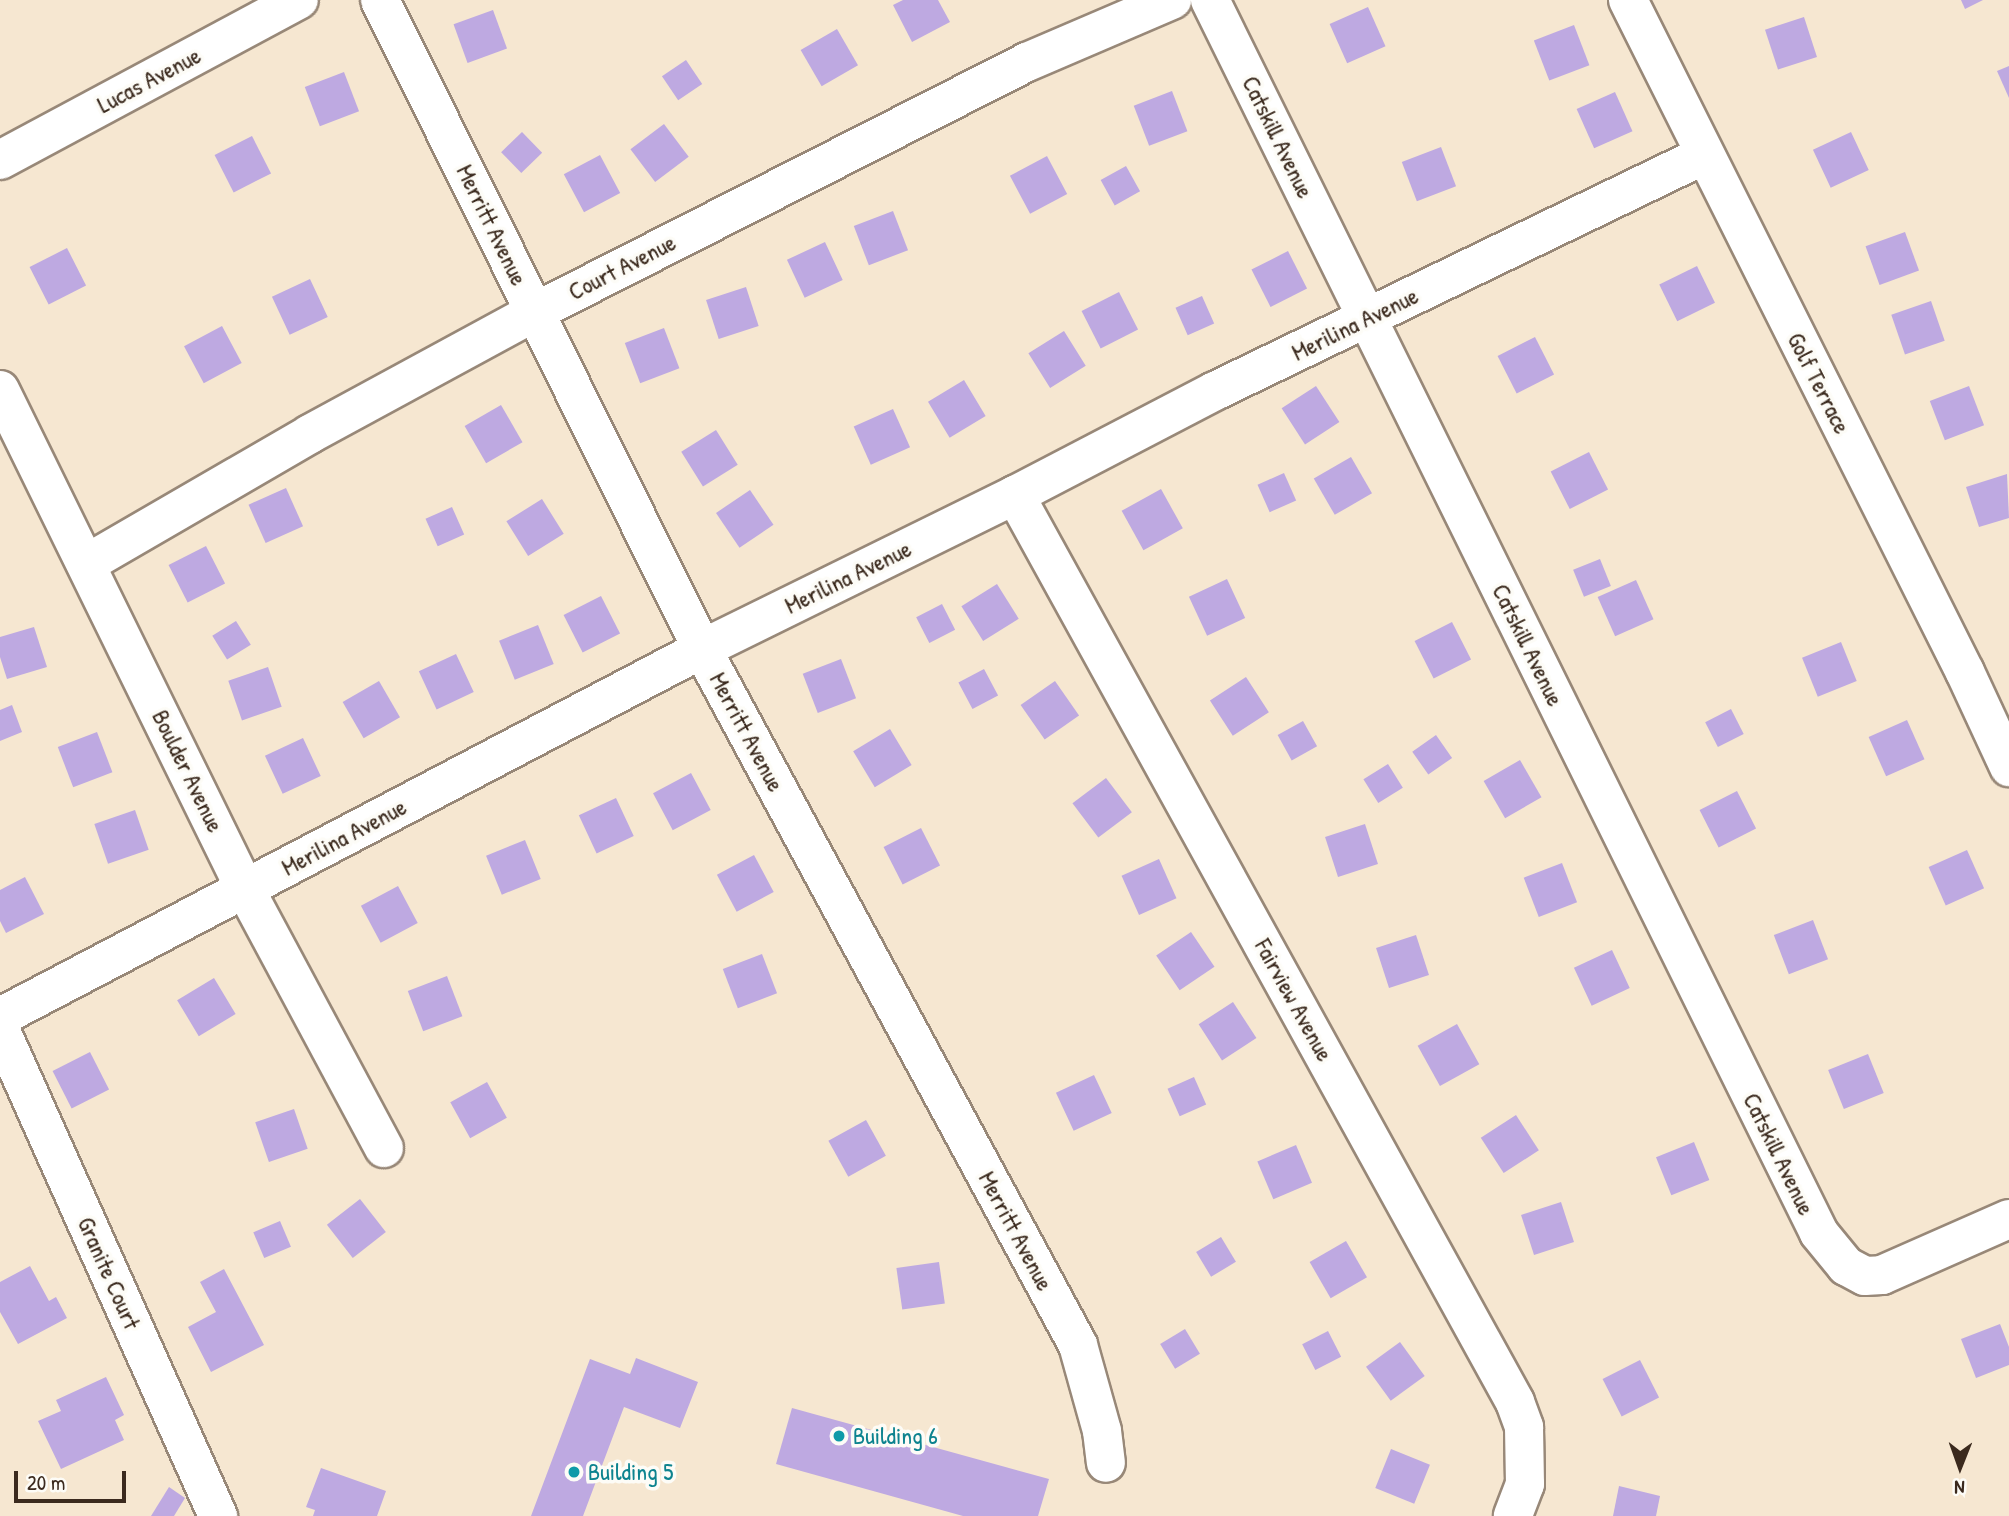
<!DOCTYPE html>
<style>
body{margin:0}
#map{position:relative;width:2009px;height:1516px;overflow:hidden;background:#f6e7d1;font-family:"Patrick Hand",sans-serif}
div>[style]{position:absolute}
[style*='--x']{left:calc(var(--x)*1px);top:calc(var(--y)*1px);width:calc(var(--w)*1px);rotate:calc(var(--a)*1deg)}
.building>*{inset:0;background:#bea9e1;transform-origin:0 0}
.roads{filter:drop-shadow(2px 0 #988878) drop-shadow(-2px 0 #988878) drop-shadow(0 2px #988878) drop-shadow(0 -2px #988878)}
.minor>*{height:38px;margin:-19px;padding:0 19px;transform-origin:19px;border-radius:19px;background:#fff}
.dots>*{width:19px;height:19px;translate:-50% -50%;box-sizing:border-box;border:4px solid #fdfcf7;border-radius:50%}
span{translate:-50% -50%;white-space:nowrap;text-align:center;line-height:1.15;-webkit-text-stroke:7px #fdfcf7;paint-order:stroke}
.street-label{font-size:24px;color:#3b2a1e}
.culture-label{font-size:24px;color:#0d838f}
.left{translate:0 -50%;text-align:left}
.north{position:absolute;left:1925px;top:1432px;width:70px;height:70px;-webkit-text-stroke:5px #fdfcf7;paint-order:stroke;rotate:181deg;font-size:19px;font-weight:700;line-height:28px;text-align:center;color:#3b2a1e}
.north::after{content:'';display:block;margin:auto;width:24px;height:32px;background:#3b2a1e;clip-path:polygon(50% 0,100% 100%,50% 72%,0 100%)}
.scale{position:absolute;left:14px;top:1471px;width:112px;height:32px;box-sizing:border-box;border:4px solid #3b2a1e;border-top:0;padding-left:9px;font-size:21px;line-height:24px;white-space:nowrap;color:#3b2a1e;-webkit-text-stroke:5px #fdfcf7;paint-order:stroke}
</style>
<div id="map">
<div class="building">
<i style="clip-path:polygon(903px 0,938px 0,950px 22px,912px 42px,893px 5px)"></i>
<i style="clip-path:polygon(1961px 0,1983px 0,1965px 9px)"></i>
<i style="left:1368px;top:7px;width:43px;height:42px;rotate:66deg"></i>
<i style="left:493px;top:10px;width:41px;height:42px;rotate:70deg"></i>
<i style="left:1804px;top:17px;width:42px;height:41px;rotate:72deg"></i>
<i style="left:1574px;top:25px;width:43px;height:43px;rotate:69deg"></i>
<i style="left:837px;top:29px;width:42px;height:42px;rotate:60deg"></i>
<i style="left:686px;top:60px;width:29px;height:29px;rotate:56deg"></i>
<i style="clip-path:polygon(2009px 66px,2009px 98px,1997px 71px)"></i>
<i style="left:344px;top:72px;width:42px;height:42px;rotate:69deg"></i>
<i style="left:1172px;top:91px;width:43px;height:41px;rotate:69deg"></i>
<i style="left:1615px;top:92px;width:43px;height:42px;rotate:66deg"></i>
<i style="left:664px;top:124px;width:41px;height:42px;rotate:53deg"></i>
<i style="left:522px;top:132px;width:29px;height:29px;rotate:46deg"></i>
<i style="left:1851px;top:132px;width:42px;height:42px;rotate:65deg"></i>
<i style="left:252px;top:136px;width:42px;height:42px;rotate:63deg"></i>
<i style="left:1441px;top:147px;width:42px;height:42px;rotate:69deg"></i>
<i style="left:600px;top:155px;width:43px;height:41px;rotate:62deg"></i>
<i style="left:1047px;top:156px;width:43px;height:42px;rotate:62deg"></i>
<i style="left:1126px;top:166px;width:29px;height:29px;rotate:61deg"></i>
<i style="left:893px;top:211px;width:42px;height:42px;rotate:69deg"></i>
<i style="left:1905px;top:232px;width:41px;height:42px;rotate:70deg"></i>
<i style="left:825px;top:242px;width:42px;height:42px;rotate:65deg"></i>
<i style="left:67px;top:248px;width:42px;height:42px;rotate:63deg"></i>
<i style="left:1288px;top:251px;width:42px;height:41px;rotate:63deg"></i>
<i style="left:1697px;top:266px;width:41px;height:42px;rotate:64deg"></i>
<i style="left:310px;top:279px;width:42px;height:42px;rotate:65deg"></i>
<i style="left:746px;top:287px;width:41px;height:42px;rotate:72deg"></i>
<i style="left:1119px;top:292px;width:42px;height:42px;rotate:63deg"></i>
<i style="left:1202px;top:296px;width:30px;height:29px;rotate:66deg"></i>
<i style="left:1931px;top:301px;width:42px;height:42px;rotate:71deg"></i>
<i style="left:222px;top:326px;width:42px;height:43px;rotate:62deg"></i>
<i style="left:664px;top:328px;width:43px;height:42px;rotate:69deg"></i>
<i style="left:1064px;top:331px;width:41px;height:42px;rotate:58deg"></i>
<i style="left:1535px;top:337px;width:42px;height:42px;rotate:63deg"></i>
<i style="left:964px;top:380px;width:42px;height:42px;rotate:59deg"></i>
<i style="left:1316px;top:386px;width:43px;height:41px;rotate:57deg"></i>
<i style="left:1969px;top:386px;width:42px;height:42px;rotate:69deg"></i>
<i style="left:501px;top:405px;width:43px;height:42px;rotate:60deg"></i>
<i style="left:893px;top:409px;width:42px;height:43px;rotate:66deg"></i>
<i style="left:716px;top:430px;width:41px;height:41px;rotate:58deg"></i>
<i style="left:1589px;top:452px;width:42px;height:43px;rotate:63deg"></i>
<i style="left:1351px;top:457px;width:42px;height:43px;rotate:60deg"></i>
<i style="left:1284px;top:473px;width:30px;height:29px;rotate:66deg"></i>
<i style="clip-path:polygon(2007px 474px,2009px 518px,1979px 527px,1966px 487px)"></i>
<i style="left:286px;top:488px;width:42px;height:41px;rotate:66deg"></i>
<i style="left:1161px;top:489px;width:45px;height:45px;rotate:61deg"></i>
<i style="left:750px;top:490px;width:42px;height:41px;rotate:56deg"></i>
<i style="left:542px;top:499px;width:41px;height:42px;rotate:58deg"></i>
<i style="left:452px;top:507px;width:30px;height:29px;rotate:66deg"></i>
<i style="left:206px;top:546px;width:42px;height:42px;rotate:63deg"></i>
<i style="left:1600px;top:559px;width:29px;height:29px;rotate:68deg"></i>
<i style="left:1227px;top:579px;width:43px;height:42px;rotate:65deg"></i>
<i style="left:1636px;top:580px;width:43px;height:42px;rotate:66deg"></i>
<i style="left:997px;top:584px;width:41px;height:42px;rotate:58deg"></i>
<i style="left:601px;top:596px;width:42px;height:42px;rotate:63deg"></i>
<i style="left:942px;top:604px;width:29px;height:29px;rotate:63deg"></i>
<i style="left:236px;top:621px;width:28px;height:28px;rotate:58deg"></i>
<i style="left:1452px;top:622px;width:42px;height:42px;rotate:63deg"></i>
<i style="left:538px;top:625px;width:42px;height:42px;rotate:68deg"></i>
<i style="clip-path:polygon(34px 627px,47px 667px,7px 679px,0 657px,0 637px)"></i>
<i style="left:1841px;top:642px;width:42px;height:42px;rotate:68deg"></i>
<i style="left:456px;top:654px;width:42px;height:41px;rotate:65deg"></i>
<i style="left:841px;top:659px;width:42px;height:41px;rotate:69deg"></i>
<i style="left:268px;top:667px;width:42px;height:42px;rotate:71deg"></i>
<i style="left:984px;top:669px;width:30px;height:29px;rotate:62deg"></i>
<i style="left:1246px;top:677px;width:42px;height:43px;rotate:57deg"></i>
<i style="left:379px;top:681px;width:42px;height:42px;rotate:60deg"></i>
<i style="left:1055px;top:681px;width:42px;height:42px;rotate:55deg"></i>
<i style="clip-path:polygon(12px 705px,22px 732px,0 741px,0 710px)"></i>
<i style="left:1731px;top:709px;width:28px;height:29px;rotate:63deg"></i>
<i style="left:1907px;top:720px;width:43px;height:42px;rotate:66deg"></i>
<i style="left:1303px;top:721px;width:29px;height:29px;rotate:61deg"></i>
<i style="left:890px;top:729px;width:42px;height:43px;rotate:59deg"></i>
<i style="left:97px;top:732px;width:43px;height:42px;rotate:69deg"></i>
<i style="left:1436px;top:735px;width:28px;height:29px;rotate:55deg"></i>
<i style="left:303px;top:738px;width:42px;height:42px;rotate:65deg"></i>
<i style="left:1520px;top:760px;width:43px;height:42px;rotate:60deg"></i>
<i style="left:1388px;top:764px;width:28px;height:29px;rotate:58deg"></i>
<i style="left:691px;top:773px;width:42px;height:43px;rotate:62deg"></i>
<i style="left:1106px;top:778px;width:43px;height:42px;rotate:53deg"></i>
<i style="left:1737px;top:791px;width:42px;height:42px;rotate:63deg"></i>
<i style="left:616px;top:798px;width:42px;height:41px;rotate:65deg"></i>
<i style="left:135px;top:810px;width:42px;height:43px;rotate:71deg"></i>
<i style="left:1365px;top:824px;width:42px;height:42px;rotate:72deg"></i>
<i style="left:921px;top:828px;width:42px;height:42px;rotate:63deg"></i>
<i style="left:525px;top:840px;width:42px;height:42px;rotate:68deg"></i>
<i style="left:1967px;top:850px;width:42px;height:42px;rotate:66deg"></i>
<i style="left:754px;top:855px;width:42px;height:42px;rotate:62deg"></i>
<i style="left:1159px;top:859px;width:43px;height:41px;rotate:66deg"></i>
<i style="left:1562px;top:863px;width:42px;height:41px;rotate:69deg"></i>
<i style="clip-path:polygon(25px 877px,44px 914px,6px 933px,0 921px,0 890px)"></i>
<i style="left:398px;top:886px;width:42px;height:42px;rotate:62deg"></i>
<i style="left:1813px;top:920px;width:42px;height:42px;rotate:69deg"></i>
<i style="left:1191px;top:932px;width:42px;height:42px;rotate:56deg"></i>
<i style="left:1416px;top:935px;width:42px;height:42px;rotate:72deg"></i>
<i style="left:1612px;top:950px;width:42px;height:42px;rotate:65deg"></i>
<i style="left:762px;top:954px;width:42px;height:42px;rotate:69deg"></i>
<i style="left:447px;top:976px;width:43px;height:42px;rotate:69deg"></i>
<i style="left:214px;top:978px;width:42px;height:43px;rotate:59deg"></i>
<i style="left:1233px;top:1002px;width:43px;height:41px;rotate:57deg"></i>
<i style="left:1457px;top:1024px;width:46px;height:45px;rotate:61deg"></i>
<i style="left:90px;top:1052px;width:42px;height:42px;rotate:63deg"></i>
<i style="left:1868px;top:1054px;width:42px;height:43px;rotate:68deg"></i>
<i style="left:1094px;top:1075px;width:42px;height:42px;rotate:65deg"></i>
<i style="left:1194px;top:1077px;width:30px;height:29px;rotate:66deg"></i>
<i style="left:487px;top:1082px;width:41px;height:42px;rotate:61deg"></i>
<i style="left:294px;top:1109px;width:42px;height:41px;rotate:71deg"></i>
<i style="left:1516px;top:1115px;width:42px;height:42px;rotate:57deg"></i>
<i style="left:866px;top:1120px;width:41px;height:43px;rotate:61deg"></i>
<i style="left:1694px;top:1142px;width:41px;height:41px;rotate:68deg"></i>
<i style="left:1296px;top:1145px;width:41px;height:42px;rotate:67deg"></i>
<i style="left:360px;top:1199px;width:42px;height:42px;rotate:52deg"></i>
<i style="left:1561px;top:1202px;width:42px;height:42px;rotate:72deg"></i>
<i style="left:280px;top:1221px;width:28px;height:29px;rotate:67deg"></i>
<i style="left:1221px;top:1237px;width:29px;height:29px;rotate:59deg"></i>
<i style="left:1346px;top:1241px;width:42px;height:42px;rotate:60deg"></i>
<i style="left:939px;top:1262px;width:42px;height:43px;rotate:82deg"></i>
<i style="clip-path:polygon(30px 1266px,49px 1301px,56px 1297px,67px 1318px,18px 1344px,0 1312px,0 1282px)"></i>
<i style="clip-path:polygon(224px 1269px,264px 1345px,211px 1372px,188px 1327px,216px 1312px,200px 1282px)"></i>
<i style="clip-path:polygon(2000px 1324px,2009px 1347px,2009px 1365px,1976px 1378px,1961px 1339px)"></i>
<i style="left:1185px;top:1329px;width:29px;height:29px;rotate:59deg"></i>
<i style="left:1328px;top:1331px;width:29px;height:29px;rotate:63deg"></i>
<i style="left:1400px;top:1342px;width:42px;height:42px;rotate:54deg"></i>
<i style="clip-path:polygon(636px 1358px,698px 1382px,680px 1428px,624px 1407px,583px 1516px,531px 1516px,590px 1359px,630px 1374px)"></i>
<i style="left:1640px;top:1360px;width:42px;height:42px;rotate:63deg"></i>
<i style="clip-path:polygon(106px 1377px,124px 1415px,115px 1420px,124px 1440px,61px 1469px,38px 1421px,61px 1411px,56px 1400px)"></i>
<i style="clip-path:polygon(792px 1408px,1049px 1479px,1038px 1516px,963px 1516px,776px 1464px)"></i>
<i style="left:1391px;top:1449px;width:42px;height:42px;rotate:22deg"></i>
<i style="clip-path:polygon(321px 1468px,386px 1491px,377px 1516px,313px 1516px,315px 1510px,306px 1507px)"></i>
<i style="clip-path:polygon(1619px 1486px,1660px 1496px,1656px 1516px,1613px 1516px)"></i>
<i style="clip-path:polygon(169px 1487px,185px 1498px,174px 1516px,151px 1516px)"></i>
</div>
<div class="roads">
<div class="minor">
<i style="--x:380;--y:0;--w:724;--a:63.61"></i>
<i style="--x:702;--y:649;--w:791;--a:61.62"></i>
<i style="--x:1078;--y:1345;--w:89;--a:74.4"></i>
<i style="--x:1102;--y:1431;--w:32;--a:83"></i>
<i style="--x:1210;--y:0;--w:1375;--a:63.71"></i>
<i style="--x:1819;--y:1233;--w:43;--a:50.7"></i>
<i style="--x:1846;--y:1266;--w:21;--a:28"></i>
<i style="--x:1865;--y:1276;--w:17;--a:-3"></i>
<i style="--x:1882;--y:1275;--w:139;--a:-23.8"></i>
<i style="--x:1628;--y:0;--w:752;--a:63.37"></i>
<i style="--x:1965;--y:672;--w:105;--a:65.1"></i>
<i style="--x:0;--y:160;--w:339;--a:-28.2"></i>
<i style="--x:0;--y:390;--w:556;--a:63.85"></i>
<i style="--x:245;--y:889;--w:294;--a:61.8"></i>
<i style="--x:1015;--y:495;--w:1036;--a:61.13"></i>
<i style="--x:1515;--y:1402;--w:27;--a:70"></i>
<i style="--x:1524;--y:1427;--w:57;--a:89"></i>
<i style="--x:1525;--y:1484;--w:34;--a:111"></i>
<i style="--x:86;--y:564;--w:259;--a:-30.1"></i>
<i style="--x:310;--y:434;--w:256;--a:-28.5"></i>
<i style="--x:535;--y:312;--w:552;--a:-26.94"></i>
<i style="--x:1027;--y:62;--w:158;--a:-23.2"></i>
<i style="--x:0;--y:1017;--w:793;--a:-27.66"></i>
<i style="--x:702;--y:649;--w:349;--a:-26.2"></i>
<i style="--x:1015;--y:495;--w:225;--a:-27.5"></i>
<i style="--x:1215;--y:391;--w:543;--a:-25.76"></i>
<i style="--x:0;--y:1029;--w:534;--a:65.88"></i>
</div>
</div>
<div class="dots">
<i style="left:839px;top:1436px;background:#0f9aa8"></i>
<i style="left:574px;top:1472px;background:#0f9aa8"></i>
</div>
<div class="street-label">
<span style="left:149px;top:80px;rotate:-28deg">Lucas Avenue</span>
<span style="left:1278px;top:137px;rotate:64deg">Catskill Avenue</span>
<span style="left:492px;top:225px;rotate:64deg">Merritt Avenue</span>
<span style="left:622px;top:267px;rotate:-27deg">Court Avenue</span>
<span style="left:1355px;top:324px;rotate:-26deg">Merilina Avenue</span>
<span style="left:1819px;top:383px;rotate:63deg">Golf Terrace</span>
<span style="left:848px;top:577px;rotate:-26deg">Merilina Avenue</span>
<span style="left:1528px;top:645px;rotate:64deg">Catskill Avenue</span>
<span style="left:747px;top:732px;rotate:62deg">Merritt Avenue</span>
<span style="left:188px;top:771px;rotate:64deg">Boulder Avenue</span>
<span style="left:344px;top:837px;rotate:-28deg">Merilina Avenue</span>
<span style="left:1294px;top:1000px;rotate:61deg">Fairview Avenue</span>
<span style="left:1779px;top:1154px;rotate:64deg">Catskill Avenue</span>
<span style="left:1016px;top:1231px;rotate:62deg">Merritt Avenue</span>
<span style="left:109px;top:1273px;rotate:66deg">Granite Court</span>
</div>
<div class="culture-label">
<span class="left" style="left:853px;top:1436px">Building 6</span>
<span class="left" style="left:588px;top:1472px">Building 5</span>
</div>
<div class="north">N</div>
<div class="scale">20 m</div>
</div>
